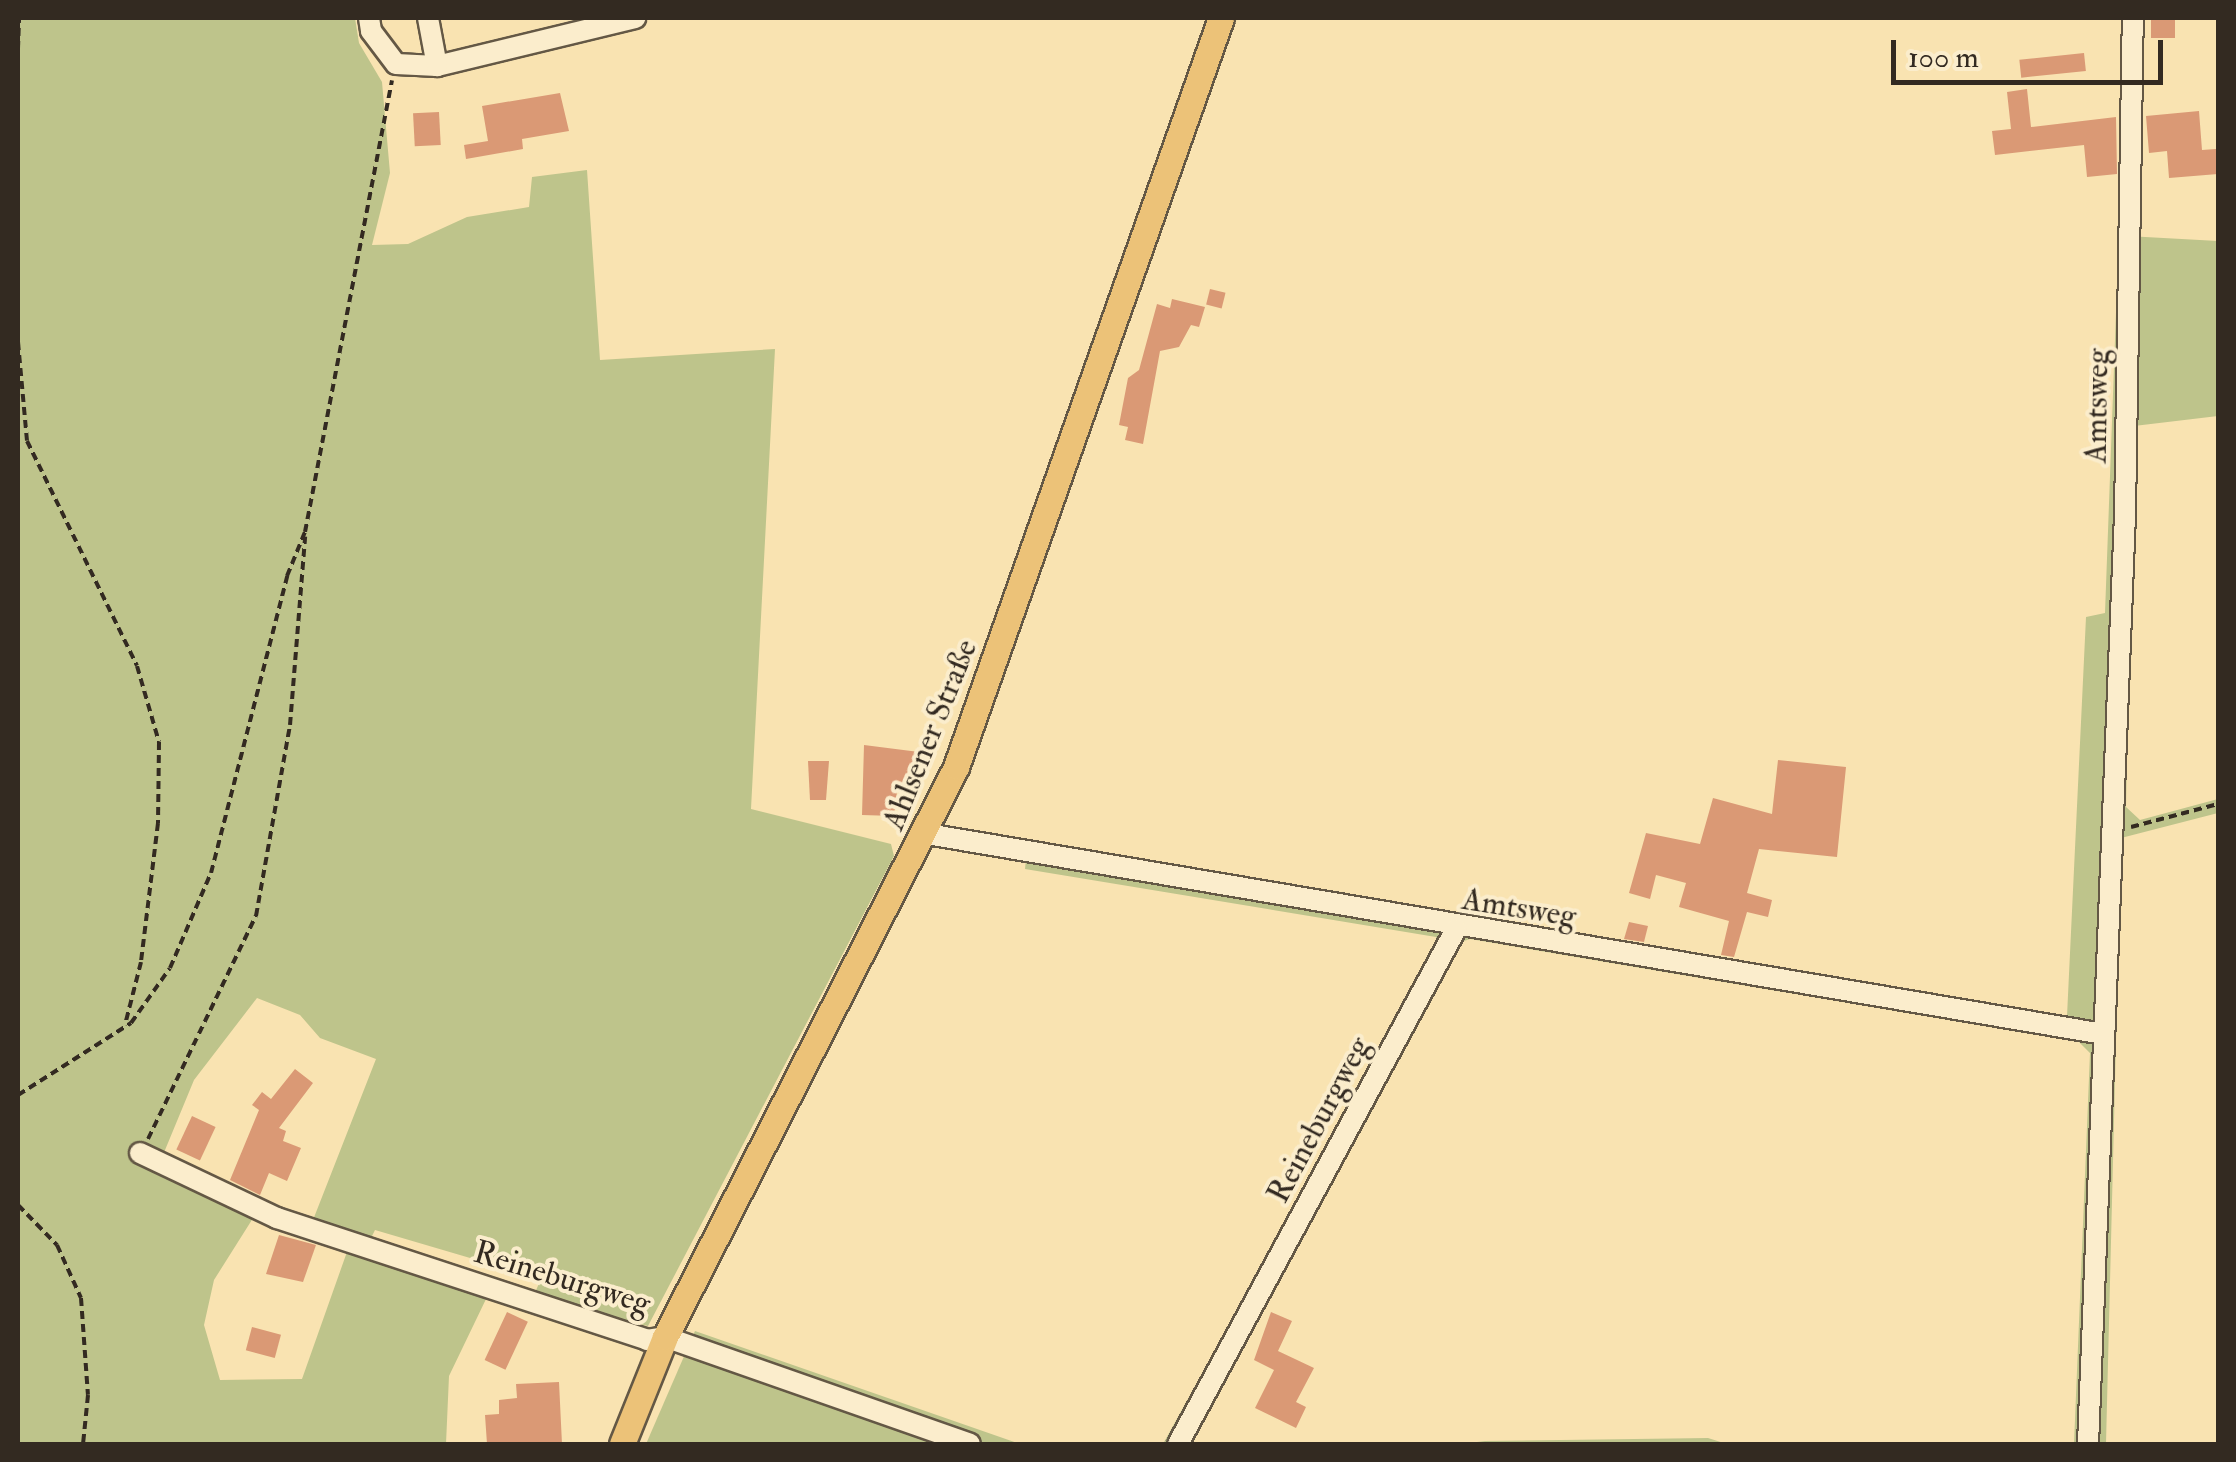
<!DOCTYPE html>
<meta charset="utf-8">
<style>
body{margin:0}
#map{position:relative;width:2236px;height:1462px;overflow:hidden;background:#f9e3b1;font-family:"IM FELL Double Pica",serif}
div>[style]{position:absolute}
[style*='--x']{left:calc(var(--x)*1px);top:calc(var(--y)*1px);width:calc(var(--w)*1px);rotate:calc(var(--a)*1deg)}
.green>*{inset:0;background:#bec48b}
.building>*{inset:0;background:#da9975;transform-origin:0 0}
.path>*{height:4px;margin-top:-2px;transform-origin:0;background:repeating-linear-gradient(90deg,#332a21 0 8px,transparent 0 13px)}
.roads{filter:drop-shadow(2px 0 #645845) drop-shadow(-2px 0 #645845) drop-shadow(0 2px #645845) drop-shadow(0 -2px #645845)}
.minor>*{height:20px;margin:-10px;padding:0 10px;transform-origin:10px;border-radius:10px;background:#fbedcc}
.major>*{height:25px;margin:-12.5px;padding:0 12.5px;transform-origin:12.5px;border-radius:12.5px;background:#ecc278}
span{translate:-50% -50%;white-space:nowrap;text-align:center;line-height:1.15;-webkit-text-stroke:8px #fbedcc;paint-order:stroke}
.street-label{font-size:32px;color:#332a21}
.frame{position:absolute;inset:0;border:20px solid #332a21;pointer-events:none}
.scale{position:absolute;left:1891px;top:40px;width:272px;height:45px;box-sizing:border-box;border:5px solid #332a21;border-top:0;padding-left:12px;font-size:30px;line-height:35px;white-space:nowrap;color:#332a21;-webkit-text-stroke:8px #fbedcc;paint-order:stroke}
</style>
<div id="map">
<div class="green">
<i style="clip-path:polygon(18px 18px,355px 18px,359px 43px,382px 82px,390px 173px,372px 245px,408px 244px,467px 217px,529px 207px,532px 177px,587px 170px,600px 360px,775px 349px,751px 809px,891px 844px,894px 856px,648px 1326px,533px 1297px,541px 1279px,375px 1230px,369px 1242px,313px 1220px,376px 1059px,320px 1038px,300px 1015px,257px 998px,194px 1080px,158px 1167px,255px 1215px,214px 1280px,204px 1325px,220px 1380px,302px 1379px,348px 1249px,487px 1297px,449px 1376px,446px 1444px,18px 1444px)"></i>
<i style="clip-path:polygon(2127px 229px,2127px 236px,2218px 241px,2218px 416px,2134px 426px,2126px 807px,2140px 820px,2218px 799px,2218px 813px,2121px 838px,2106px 1444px,2074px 1444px,2090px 1053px,2079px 1042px,1470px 939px,1455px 944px,1188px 1444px,1163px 1444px,1438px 946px,1436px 937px,1025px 869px,1027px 849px,2067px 1016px,2086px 617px,2105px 613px,2119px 230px)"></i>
<i style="clip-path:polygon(695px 1331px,1020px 1444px,646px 1444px)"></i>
<i style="clip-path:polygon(1708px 1438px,1727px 1444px,1461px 1444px,1485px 1441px)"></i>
</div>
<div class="building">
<i style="left:2151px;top:18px;width:24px;height:20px"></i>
<i style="left:2084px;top:53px;width:18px;height:65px;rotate:84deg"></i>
<i style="clip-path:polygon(2027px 89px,2031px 127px,2116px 117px,2117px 174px,2087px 177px,2084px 145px,1995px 155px,1992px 131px,2011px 129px,2007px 92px)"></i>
<i style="clip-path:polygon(560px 93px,569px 131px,522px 139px,523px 149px,466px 159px,464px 145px,488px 141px,482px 106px)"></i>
<i style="clip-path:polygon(2199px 111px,2202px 150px,2216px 149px,2218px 174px,2169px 178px,2167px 151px,2149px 153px,2146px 116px)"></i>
<i style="left:439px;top:112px;width:33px;height:26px;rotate:87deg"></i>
<i style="left:1210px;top:289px;width:16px;height:16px;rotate:14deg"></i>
<i style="clip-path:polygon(1172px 299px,1205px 307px,1199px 327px,1191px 325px,1179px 347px,1160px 351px,1143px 444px,1125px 440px,1128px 427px,1119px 425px,1128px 378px,1139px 370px,1157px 304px,1170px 308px)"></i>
<i style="clip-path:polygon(864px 745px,919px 752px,919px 784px,898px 784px,894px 816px,862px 815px)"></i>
<i style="clip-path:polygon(1778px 760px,1846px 767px,1837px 857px,1759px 849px,1747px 893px,1772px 900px,1768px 917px,1747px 912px,1734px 957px,1721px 955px,1729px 921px,1679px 907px,1686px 883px,1656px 875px,1650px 899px,1629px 893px,1646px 833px,1700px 844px,1713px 798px,1772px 814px)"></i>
<i style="clip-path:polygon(808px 761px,829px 761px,826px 800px,810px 800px)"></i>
<i style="clip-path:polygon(1629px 922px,1648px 926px,1644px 942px,1624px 939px)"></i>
<i style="clip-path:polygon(295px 1069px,313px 1083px,279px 1128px,286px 1131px,283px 1141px,301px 1148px,287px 1181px,269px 1173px,260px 1195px,230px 1180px,259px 1110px,252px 1105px,262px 1092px,271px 1099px)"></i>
<i style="left:192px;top:1116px;width:26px;height:37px;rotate:25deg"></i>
<i style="clip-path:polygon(279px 1235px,316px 1245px,303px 1282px,266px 1274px)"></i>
<i style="left:507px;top:1312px;width:23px;height:53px;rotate:25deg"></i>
<i style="clip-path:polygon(1271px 1312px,1292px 1321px,1278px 1351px,1314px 1368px,1296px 1402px,1306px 1407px,1296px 1428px,1255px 1408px,1274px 1370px,1254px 1360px)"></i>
<i style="left:252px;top:1327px;width:30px;height:24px;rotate:15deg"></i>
<i style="clip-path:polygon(559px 1382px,562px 1444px,487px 1444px,485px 1415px,499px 1414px,499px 1400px,517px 1398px,516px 1384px)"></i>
</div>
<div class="path">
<i style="--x:18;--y:49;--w:31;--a:-88"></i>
<i style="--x:18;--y:342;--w:99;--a:84.8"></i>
<i style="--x:27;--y:441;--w:250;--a:63.9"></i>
<i style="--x:137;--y:666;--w:79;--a:73.9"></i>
<i style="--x:159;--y:742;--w:81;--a:90.7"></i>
<i style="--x:158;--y:823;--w:140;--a:97"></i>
<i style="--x:141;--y:962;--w:65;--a:104.3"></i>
<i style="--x:2131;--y:827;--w:90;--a:-14.8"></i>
<i style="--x:18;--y:1095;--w:134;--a:-32.5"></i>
<i style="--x:131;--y:1023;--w:67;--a:-54.7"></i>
<i style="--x:170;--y:968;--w:103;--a:-66.7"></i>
<i style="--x:211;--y:873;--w:307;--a:-75.6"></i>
<i style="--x:287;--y:576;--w:48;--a:-67.8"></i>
<i style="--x:305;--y:532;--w:460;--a:-79.1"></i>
<i style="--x:148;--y:1139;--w:248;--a:-64.2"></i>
<i style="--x:256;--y:916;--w:194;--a:-79.9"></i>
<i style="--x:290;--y:725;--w:189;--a:-85.4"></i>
<i style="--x:18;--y:1205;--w:56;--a:45.7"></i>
<i style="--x:57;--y:1245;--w:58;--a:65.6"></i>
<i style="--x:81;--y:1298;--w:97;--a:85.9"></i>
<i style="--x:88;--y:1395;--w:49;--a:95.8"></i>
</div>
<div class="roads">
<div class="minor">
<i style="--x:369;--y:18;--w:13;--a:81"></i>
<i style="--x:371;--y:31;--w:41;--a:52.9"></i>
<i style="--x:396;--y:64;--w:41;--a:2.8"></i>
<i style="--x:437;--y:66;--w:204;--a:-13.6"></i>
<i style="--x:428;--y:18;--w:49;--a:79.4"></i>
<i style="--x:927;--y:834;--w:1193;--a:9.65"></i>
<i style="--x:140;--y:1153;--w:152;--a:25.4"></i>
<i style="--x:277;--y:1218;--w:390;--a:18.2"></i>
<i style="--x:647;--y:1340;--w:18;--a:-9"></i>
<i style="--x:665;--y:1337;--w:323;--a:19.3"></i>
<i style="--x:1178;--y:1444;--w:585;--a:-61.64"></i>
<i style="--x:2088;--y:1444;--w:930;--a:-87.72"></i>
<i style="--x:2125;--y:515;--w:497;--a:-89.1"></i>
</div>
<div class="major">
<i style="--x:622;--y:1444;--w:115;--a:-68.1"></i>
<i style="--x:665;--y:1337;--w:640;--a:-62.95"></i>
<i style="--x:956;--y:767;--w:794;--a:-70.52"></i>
</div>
</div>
<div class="street-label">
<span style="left:2097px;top:406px;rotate:-89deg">Amtsweg</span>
<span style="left:930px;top:735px;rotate:-68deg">Ahlsener Straße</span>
<span style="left:1519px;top:908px;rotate:9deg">Amtsweg</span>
<span style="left:1319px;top:1120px;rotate:-62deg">Reineburgweg</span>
<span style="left:562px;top:1278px;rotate:17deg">Reineburgweg</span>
</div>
<div class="frame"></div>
<div class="scale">100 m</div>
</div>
